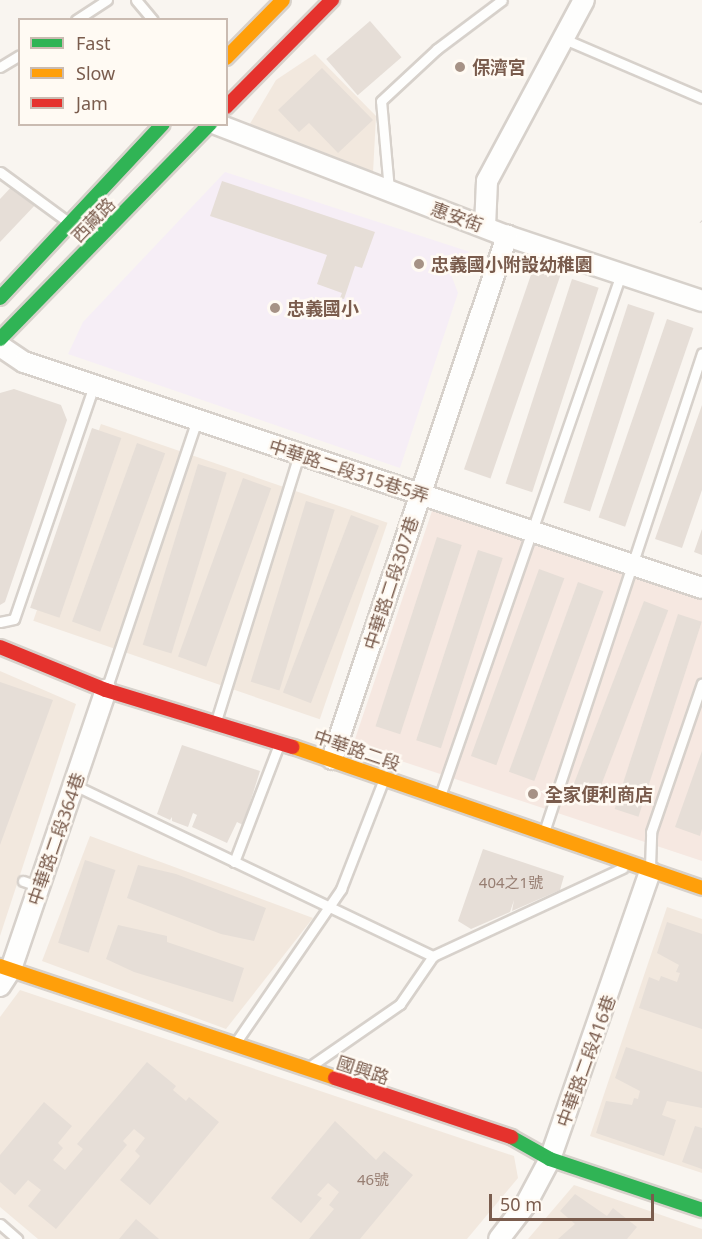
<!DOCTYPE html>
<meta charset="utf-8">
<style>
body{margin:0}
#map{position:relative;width:702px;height:1239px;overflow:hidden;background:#f9f5f0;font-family:"Noto Sans","Noto Sans TC",sans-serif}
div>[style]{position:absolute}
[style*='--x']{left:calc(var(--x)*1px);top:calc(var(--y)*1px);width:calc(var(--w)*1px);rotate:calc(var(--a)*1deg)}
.residential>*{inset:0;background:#f2e8de;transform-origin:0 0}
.commercial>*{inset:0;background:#f6e8e1}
.education>*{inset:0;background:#f6eef6}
.building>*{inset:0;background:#e6ded7;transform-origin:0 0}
.path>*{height:4px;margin-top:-2px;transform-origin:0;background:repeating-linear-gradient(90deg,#dcd5d0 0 1.5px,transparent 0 6px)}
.roads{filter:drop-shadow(2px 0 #d7d1cb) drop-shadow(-2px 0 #d7d1cb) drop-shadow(0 2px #d7d1cb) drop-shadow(0 -2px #d7d1cb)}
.lane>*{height:9px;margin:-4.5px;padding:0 4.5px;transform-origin:4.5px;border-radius:4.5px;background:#fefefd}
.street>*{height:20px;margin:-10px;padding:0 10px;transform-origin:10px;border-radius:10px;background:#fefefd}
.fast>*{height:14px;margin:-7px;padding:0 7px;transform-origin:7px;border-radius:7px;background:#30b455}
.slow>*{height:14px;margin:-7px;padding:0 7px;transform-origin:7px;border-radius:7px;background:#ff9f0a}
.jam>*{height:14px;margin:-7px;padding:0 7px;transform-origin:7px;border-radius:7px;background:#e5322d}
.dots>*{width:16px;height:16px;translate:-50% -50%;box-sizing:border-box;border:3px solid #fffaf3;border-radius:50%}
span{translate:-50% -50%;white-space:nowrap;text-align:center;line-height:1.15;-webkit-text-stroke:5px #fffaf3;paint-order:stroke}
.number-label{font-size:15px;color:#977e72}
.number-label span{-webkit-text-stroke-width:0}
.poi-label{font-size:18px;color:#7a5c4d;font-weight:700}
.left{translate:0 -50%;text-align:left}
.street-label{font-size:18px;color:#7a5c4d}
.legend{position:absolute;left:18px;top:18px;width:210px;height:108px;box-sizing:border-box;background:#fffaf3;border:2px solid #cabbb1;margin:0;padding:8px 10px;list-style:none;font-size:18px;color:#7a5c4d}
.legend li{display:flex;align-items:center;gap:12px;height:30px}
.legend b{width:30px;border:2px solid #cabbb1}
.scale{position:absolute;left:489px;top:1194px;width:165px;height:27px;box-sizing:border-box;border:3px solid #7a5c4d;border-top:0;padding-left:8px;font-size:18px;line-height:21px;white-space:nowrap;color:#7a5c4d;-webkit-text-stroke:4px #fffaf3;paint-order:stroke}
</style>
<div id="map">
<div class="residential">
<i style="clip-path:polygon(315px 54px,376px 116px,373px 173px,248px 127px,276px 80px)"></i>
<i style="left:101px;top:424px;width:303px;height:208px;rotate:19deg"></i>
<i style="clip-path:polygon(0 671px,76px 704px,0 936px)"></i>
<i style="clip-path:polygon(90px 836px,313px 918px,226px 1029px,42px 961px)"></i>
<i style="clip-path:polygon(667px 907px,702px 919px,702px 1173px,590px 1136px)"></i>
<i style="clip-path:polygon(20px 990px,514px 1156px,518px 1178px,467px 1239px,38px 1239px,0 1207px,0 1017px)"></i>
<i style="clip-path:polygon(574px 1185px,702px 1229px,702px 1239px,528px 1239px)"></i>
</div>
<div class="commercial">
<i style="clip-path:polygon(433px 508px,702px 597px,702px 861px,353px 745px)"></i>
</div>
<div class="education">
<i style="clip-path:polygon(225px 172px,470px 252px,446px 261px,458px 293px,400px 468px,68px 354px,83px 322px)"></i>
</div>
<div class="building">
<i style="left:370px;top:21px;width:48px;height:58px;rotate:49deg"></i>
<i style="clip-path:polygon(322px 68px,373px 120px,338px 153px,309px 123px,299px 132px,278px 110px)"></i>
<i style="clip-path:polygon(222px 181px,375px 232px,362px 268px,355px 266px,344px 299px,340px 298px,342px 293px,317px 284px,327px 255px,210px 216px)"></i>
<i style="clip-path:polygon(15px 183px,37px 203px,0 242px,0 199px)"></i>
<i style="left:534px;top:266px;width:28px;height:215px;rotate:19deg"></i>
<i style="left:572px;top:279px;width:28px;height:215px;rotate:18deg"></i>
<i style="left:628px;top:304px;width:28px;height:209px;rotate:18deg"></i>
<i style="left:667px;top:319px;width:28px;height:210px;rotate:19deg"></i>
<i style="clip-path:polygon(14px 389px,61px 405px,67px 420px,5px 602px,0 605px,0 393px)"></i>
<i style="clip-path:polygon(702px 405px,702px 490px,682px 548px,655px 539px)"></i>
<i style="left:92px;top:428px;width:31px;height:190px;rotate:19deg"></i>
<i style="left:137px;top:443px;width:30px;height:190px;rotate:20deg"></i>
<i style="left:198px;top:464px;width:30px;height:189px;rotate:17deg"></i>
<i style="left:243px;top:478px;width:30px;height:190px;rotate:20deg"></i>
<i style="left:306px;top:501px;width:30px;height:189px;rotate:17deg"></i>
<i style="left:351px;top:515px;width:30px;height:190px;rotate:21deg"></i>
<i style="clip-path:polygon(702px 529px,702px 555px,694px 552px)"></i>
<i style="left:437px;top:537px;width:26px;height:199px;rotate:18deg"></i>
<i style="left:478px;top:550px;width:26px;height:200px;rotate:18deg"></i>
<i style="left:539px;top:569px;width:27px;height:199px;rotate:20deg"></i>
<i style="left:578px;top:582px;width:27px;height:202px;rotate:20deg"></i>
<i style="left:644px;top:601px;width:26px;height:205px;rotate:21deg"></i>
<i style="left:678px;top:614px;width:25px;height:205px;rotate:18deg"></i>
<i style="clip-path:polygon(0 682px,53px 700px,0 845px)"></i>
<i style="clip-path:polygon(182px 745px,260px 771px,243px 825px,237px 822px,227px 843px,192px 827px,197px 815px,193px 813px,188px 827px,172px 821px,172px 817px,170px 820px,157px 814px)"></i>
<i style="clip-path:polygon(702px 751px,702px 829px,700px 836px,675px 827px)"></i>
<i style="clip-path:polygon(483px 849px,564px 876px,560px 890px,512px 911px,514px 900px,510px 912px,471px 929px,458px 921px)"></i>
<i style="left:85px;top:860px;width:32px;height:87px;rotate:18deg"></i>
<i style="clip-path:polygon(138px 865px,176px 874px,266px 908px,254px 941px,221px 934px,127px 898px)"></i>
<i style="clip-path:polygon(667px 922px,702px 934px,702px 1029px,639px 1008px,649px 977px,659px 981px,661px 976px,677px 982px,680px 973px,676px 972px,679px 965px,657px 953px)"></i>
<i style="clip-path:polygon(118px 925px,167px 936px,167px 942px,244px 968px,233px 1002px,134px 972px,106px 959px)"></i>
<i style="clip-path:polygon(626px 1047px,702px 1072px,702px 1108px,667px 1101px,662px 1115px,676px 1120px,664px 1156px,596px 1133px,606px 1101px,632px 1105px,634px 1098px,638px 1099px,640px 1091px,615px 1078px)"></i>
<i style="clip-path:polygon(147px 1062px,176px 1086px,173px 1090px,186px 1101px,189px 1097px,219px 1122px,150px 1205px,120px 1180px,140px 1156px,135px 1151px,145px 1138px,134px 1129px,123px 1141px,127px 1145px,56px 1229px,28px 1206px,41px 1190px,28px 1180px,15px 1195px,0 1182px,0 1155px,44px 1102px,72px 1126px,58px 1143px,63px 1148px,53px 1160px,65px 1170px,83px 1149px,77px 1144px)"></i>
<i style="clip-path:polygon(335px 1121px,376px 1160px,384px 1151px,413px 1175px,360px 1239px,309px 1239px,334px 1209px,329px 1205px,339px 1192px,328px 1183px,317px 1195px,322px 1198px,301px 1223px,271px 1198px)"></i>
<i style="clip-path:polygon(695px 1126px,702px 1128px,702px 1169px,682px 1162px)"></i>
<i style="clip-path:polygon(575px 1194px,607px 1216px,613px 1208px,637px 1227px,627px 1239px,558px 1239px,575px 1224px,560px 1211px)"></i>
<i style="clip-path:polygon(136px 1219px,159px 1239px,119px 1239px)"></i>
</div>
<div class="path">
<i style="--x:701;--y:221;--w:1;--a:45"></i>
</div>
<div class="roads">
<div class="lane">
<i style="--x:136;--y:0;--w:26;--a:50"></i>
<i style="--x:76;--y:20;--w:37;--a:-33"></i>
<i style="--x:564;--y:39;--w:150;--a:23.1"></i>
<i style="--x:0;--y:67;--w:23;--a:-31"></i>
<i style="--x:0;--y:172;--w:84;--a:36.3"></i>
<i style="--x:389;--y:190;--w:89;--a:-95.1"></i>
<i style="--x:381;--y:101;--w:76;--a:-42.9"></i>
<i style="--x:437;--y:49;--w:81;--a:-37"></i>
<i style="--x:0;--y:622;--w:14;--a:-12"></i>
<i style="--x:14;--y:619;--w:246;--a:-71.1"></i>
<i style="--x:107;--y:687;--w:282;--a:-71.4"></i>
<i style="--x:216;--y:721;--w:280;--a:-72.7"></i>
<i style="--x:74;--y:785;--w:398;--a:25.5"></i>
<i style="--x:440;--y:796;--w:552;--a:-70.88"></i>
<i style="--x:544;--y:832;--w:504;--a:-71.74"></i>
<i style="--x:234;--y:862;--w:126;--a:-69.1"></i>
<i style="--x:650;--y:867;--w:35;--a:-88"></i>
<i style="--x:651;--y:832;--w:157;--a:-71.1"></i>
<i style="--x:23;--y:881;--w:18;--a:19"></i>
<i style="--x:236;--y:1042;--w:186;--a:-55.5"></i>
<i style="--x:341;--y:889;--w:116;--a:-68.7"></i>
<i style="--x:312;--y:1065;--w:107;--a:-34.7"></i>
<i style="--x:400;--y:1004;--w:58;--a:-55.5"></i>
<i style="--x:433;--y:956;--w:209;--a:-24.9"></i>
<i style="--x:0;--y:1224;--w:23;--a:41"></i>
</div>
<div class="street">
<i style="--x:216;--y:124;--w:312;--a:21.1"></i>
<i style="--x:507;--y:236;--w:206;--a:18.4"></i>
<i style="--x:485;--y:227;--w:46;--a:-87.5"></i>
<i style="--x:487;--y:181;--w:205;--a:-61.8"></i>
<i style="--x:0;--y:346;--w:29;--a:34"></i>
<i style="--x:24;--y:362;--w:715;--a:18.43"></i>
<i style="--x:332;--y:759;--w:552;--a:-71.5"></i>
<i style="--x:0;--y:986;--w:20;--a:-57"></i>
<i style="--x:11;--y:969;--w:295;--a:-71.2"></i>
<i style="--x:499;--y:1239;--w:44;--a:-52.4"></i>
<i style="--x:526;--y:1204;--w:51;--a:-61.9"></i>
<i style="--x:550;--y:1159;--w:304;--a:-70.8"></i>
</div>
<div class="fast">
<i style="--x:0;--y:298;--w:238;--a:-46.9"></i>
<i style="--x:0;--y:339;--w:301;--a:-45.7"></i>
<i style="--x:511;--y:1137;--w:45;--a:29.4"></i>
<i style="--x:550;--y:1159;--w:160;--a:18.5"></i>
</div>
<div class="slow">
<i style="--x:226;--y:58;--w:81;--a:-45.5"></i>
<i style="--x:293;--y:747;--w:433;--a:19"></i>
<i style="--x:0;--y:966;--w:353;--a:18.5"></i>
</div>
<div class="jam">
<i style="--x:226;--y:107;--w:151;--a:-45.3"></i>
<i style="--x:0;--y:647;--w:114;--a:22.1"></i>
<i style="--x:106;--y:690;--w:195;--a:17"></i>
<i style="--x:335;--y:1078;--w:186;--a:18.5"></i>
</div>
</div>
<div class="dots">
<i style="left:460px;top:67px;background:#a69286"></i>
<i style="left:419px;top:264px;background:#a69286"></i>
<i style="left:275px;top:308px;background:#a69286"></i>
<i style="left:533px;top:794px;background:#a69286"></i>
</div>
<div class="number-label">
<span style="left:511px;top:883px">404之1號</span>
<span style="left:373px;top:1180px">46號</span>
</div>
<div class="poi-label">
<span class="left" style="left:472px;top:67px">保濟宮</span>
<span class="left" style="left:431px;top:264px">忠義國小附設幼稚園</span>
<span class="left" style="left:287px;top:308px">忠義國小</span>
<span class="left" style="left:545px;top:794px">全家便利商店</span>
</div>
<div class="street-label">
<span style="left:457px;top:217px;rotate:20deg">惠安街</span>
<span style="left:93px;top:220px;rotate:-46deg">西藏路</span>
<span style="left:349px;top:471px;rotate:18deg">中華路二段315巷5弄</span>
<span style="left:391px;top:583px;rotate:-72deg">中華路二段307巷</span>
<span style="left:357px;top:750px;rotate:19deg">中華路二段</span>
<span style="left:56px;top:839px;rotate:-71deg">中華路二段364巷</span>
<span style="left:586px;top:1061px;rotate:-70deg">中華路二段416巷</span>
<span style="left:363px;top:1070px;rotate:18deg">國興路</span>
</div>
<ul class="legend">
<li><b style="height:8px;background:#30b455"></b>Fast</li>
<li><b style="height:8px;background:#ff9f0a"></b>Slow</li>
<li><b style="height:8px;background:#e5322d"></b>Jam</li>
</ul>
<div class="scale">50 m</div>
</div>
